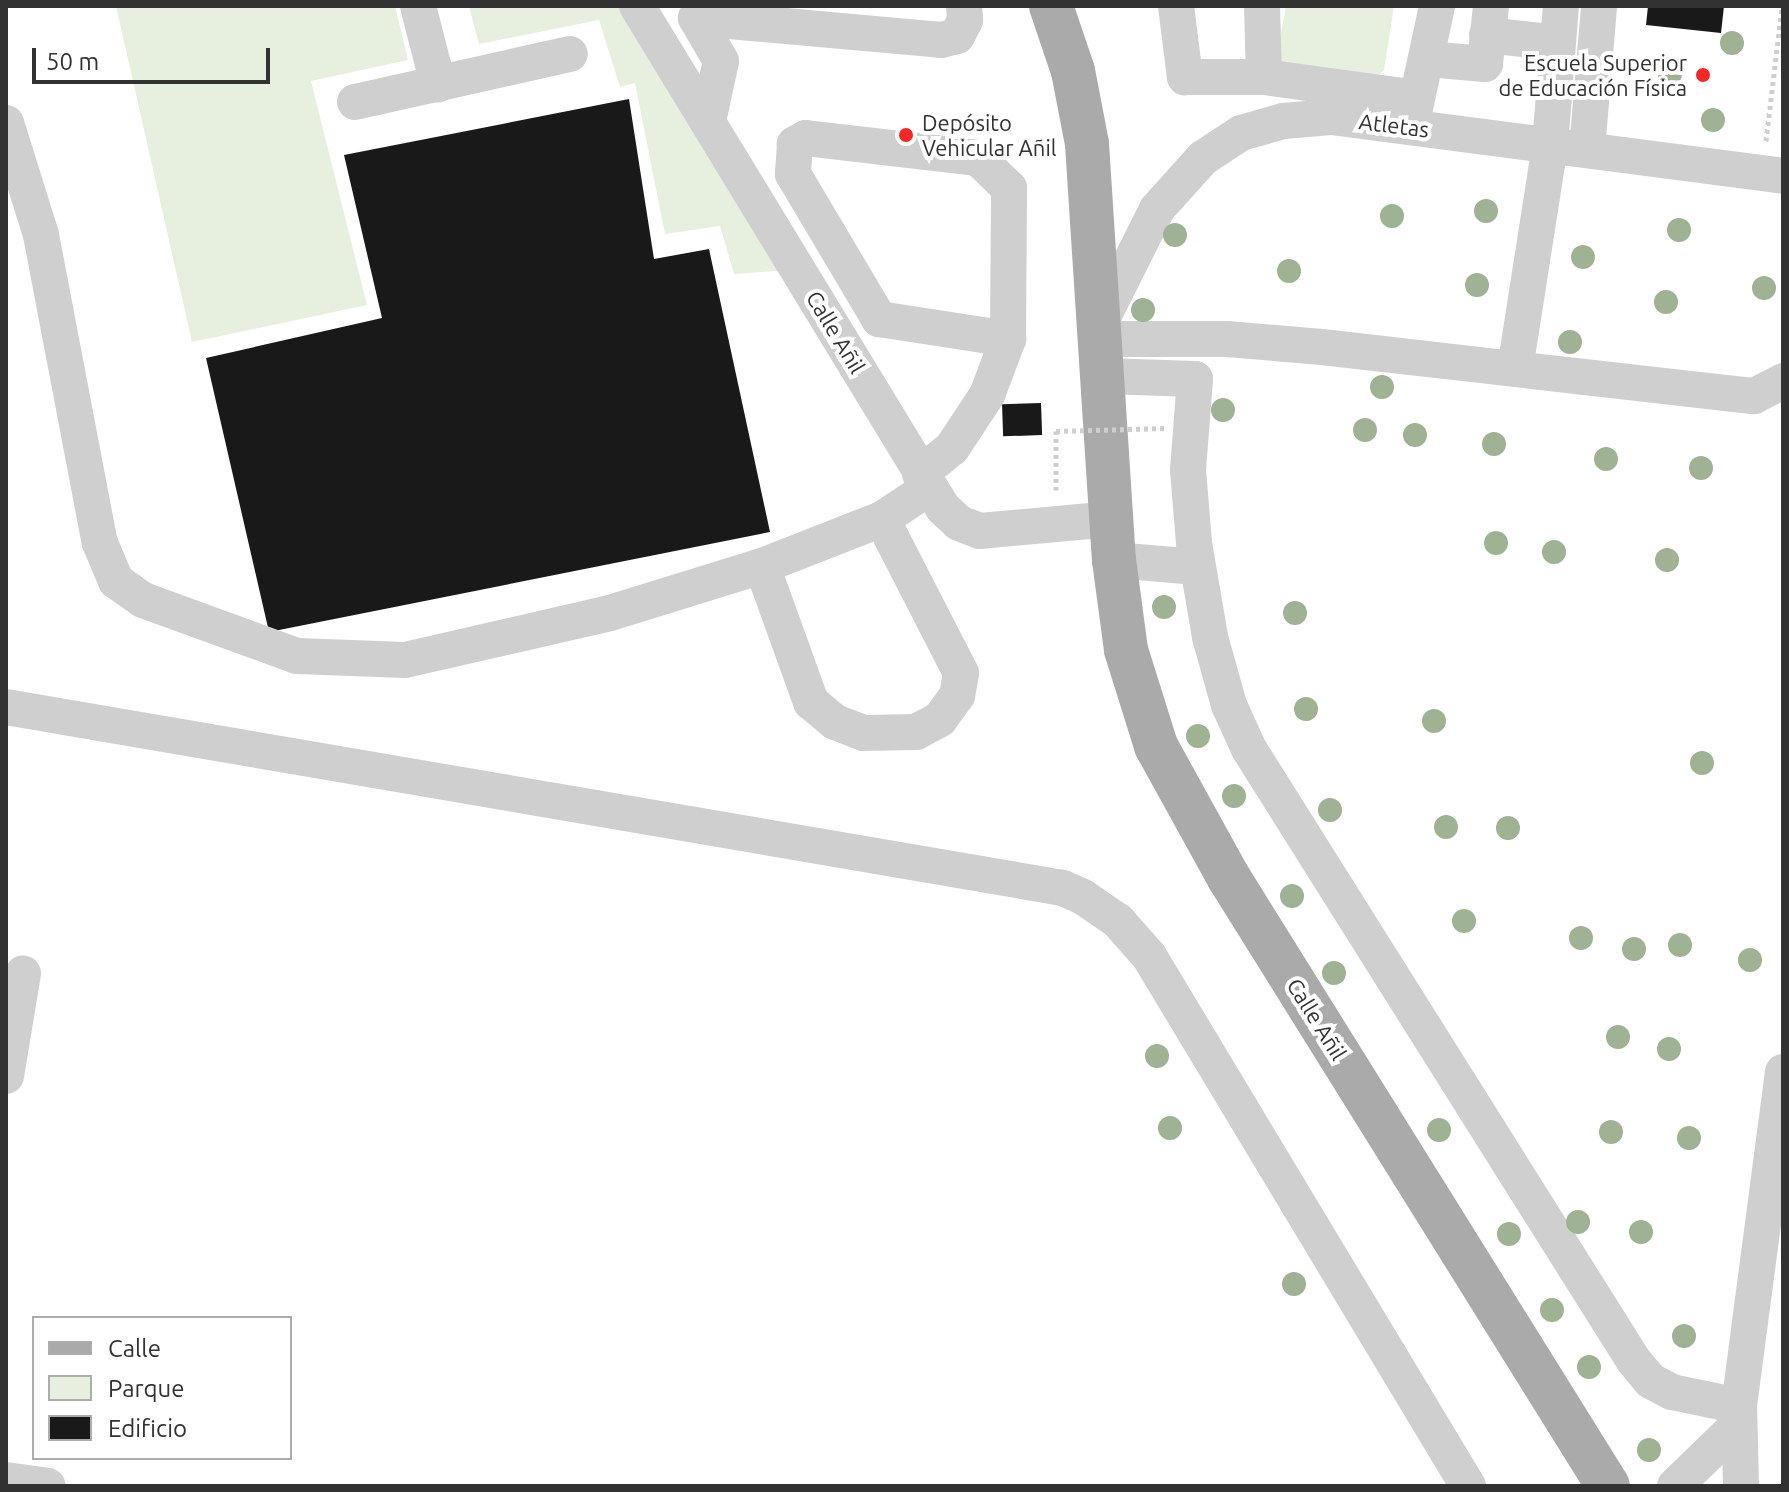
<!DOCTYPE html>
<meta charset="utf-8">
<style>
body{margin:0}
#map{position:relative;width:1789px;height:1492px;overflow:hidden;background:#fff;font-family:Ubuntu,sans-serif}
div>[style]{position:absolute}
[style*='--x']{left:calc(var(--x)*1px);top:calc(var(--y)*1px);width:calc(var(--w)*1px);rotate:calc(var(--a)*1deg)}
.green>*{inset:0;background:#e7efdf}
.building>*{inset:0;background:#191919;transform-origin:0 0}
.path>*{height:5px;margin-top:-2.5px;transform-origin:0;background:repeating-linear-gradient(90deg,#cfcfcf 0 4px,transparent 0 8px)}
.minor>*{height:36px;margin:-18px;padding:0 18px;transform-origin:18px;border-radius:18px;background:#cfcfcf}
.major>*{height:44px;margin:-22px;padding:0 22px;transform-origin:22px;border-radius:22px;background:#aaa}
.path-bridge>*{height:5px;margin-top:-2.5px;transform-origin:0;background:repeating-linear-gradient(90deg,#cfcfcf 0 4px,transparent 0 8px)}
.trees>*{width:24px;height:24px;margin:-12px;border-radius:50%;background:#9fb293}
.dots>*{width:22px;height:22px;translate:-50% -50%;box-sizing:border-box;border:4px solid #fff;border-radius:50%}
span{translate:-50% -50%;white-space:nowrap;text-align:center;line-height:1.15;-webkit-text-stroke:8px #fff;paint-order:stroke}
.poi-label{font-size:22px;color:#323232}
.right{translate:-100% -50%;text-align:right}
.left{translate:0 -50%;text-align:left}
.street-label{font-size:22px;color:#323232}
.frame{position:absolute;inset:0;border:8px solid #323232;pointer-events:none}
.legend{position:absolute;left:32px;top:1316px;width:260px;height:144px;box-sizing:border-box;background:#fff;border:2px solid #adadad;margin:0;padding:10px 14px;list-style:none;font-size:24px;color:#323232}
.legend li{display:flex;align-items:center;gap:16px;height:40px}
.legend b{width:40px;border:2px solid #adadad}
.scale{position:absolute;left:32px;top:48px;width:238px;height:36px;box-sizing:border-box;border:4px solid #323232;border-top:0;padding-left:10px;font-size:24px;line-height:28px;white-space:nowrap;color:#323232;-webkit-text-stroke:6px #fff;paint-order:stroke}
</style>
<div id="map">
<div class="green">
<i style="clip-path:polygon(116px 6px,395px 6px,408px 60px,311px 81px,367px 305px,192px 342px)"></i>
<i style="clip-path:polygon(469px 6px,620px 6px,787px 270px,734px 274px,720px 226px,665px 234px,635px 83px,620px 87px,599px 20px,479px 44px)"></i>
<i style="clip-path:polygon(1286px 6px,1394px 6px,1384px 70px,1376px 78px,1282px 63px,1277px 55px)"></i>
</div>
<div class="building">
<i style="clip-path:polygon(1648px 6px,1724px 6px,1721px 33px,1646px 25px)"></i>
<i style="clip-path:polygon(629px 99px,654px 259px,709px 249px,770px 532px,269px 632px,206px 358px,382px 318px,344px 155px)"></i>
<i style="left:1041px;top:403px;width:32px;height:39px;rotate:88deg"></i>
</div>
<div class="path">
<i style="--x:1766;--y:141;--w:136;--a:-83.2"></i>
<i style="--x:1056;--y:431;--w:59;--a:90"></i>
</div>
<div class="minor">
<i style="--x:418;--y:6;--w:81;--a:75.6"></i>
<i style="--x:637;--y:6;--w:588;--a:58.64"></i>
<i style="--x:943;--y:508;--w:22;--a:43"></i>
<i style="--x:959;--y:523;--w:22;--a:21"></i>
<i style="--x:980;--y:531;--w:132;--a:-5.2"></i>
<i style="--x:1176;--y:6;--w:72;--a:82.8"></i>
<i style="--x:1185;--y:77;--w:79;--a:0"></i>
<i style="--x:1262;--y:6;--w:71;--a:88.4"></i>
<i style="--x:1264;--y:77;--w:154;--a:7.8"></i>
<i style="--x:1487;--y:35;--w:71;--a:6.4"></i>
<i style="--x:1427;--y:59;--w:58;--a:4.9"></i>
<i style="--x:1485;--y:64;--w:58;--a:-84.1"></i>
<i style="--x:355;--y:102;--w:220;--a:-12.6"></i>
<i style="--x:709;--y:117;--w:57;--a:-77.9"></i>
<i style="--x:721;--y:61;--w:50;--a:-120.2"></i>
<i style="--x:696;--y:18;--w:246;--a:5.1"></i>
<i style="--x:941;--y:40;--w:16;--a:-14"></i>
<i style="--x:957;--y:36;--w:18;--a:-63"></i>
<i style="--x:965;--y:20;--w:14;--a:-94"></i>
<i style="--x:1412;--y:122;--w:119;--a:-77.8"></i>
<i style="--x:6;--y:123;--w:117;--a:72.6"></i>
<i style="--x:41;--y:235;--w:314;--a:79.2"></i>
<i style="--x:100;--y:543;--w:41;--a:67.2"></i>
<i style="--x:116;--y:581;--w:33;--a:35"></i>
<i style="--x:143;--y:600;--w:164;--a:20"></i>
<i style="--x:297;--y:656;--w:108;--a:2.1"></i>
<i style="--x:405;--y:660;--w:210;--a:-12.9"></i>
<i style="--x:610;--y:613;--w:159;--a:-17.2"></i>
<i style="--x:762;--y:566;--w:129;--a:-21.4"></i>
<i style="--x:882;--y:519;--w:56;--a:-33.4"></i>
<i style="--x:1587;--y:150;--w:144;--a:-85.2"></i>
<i style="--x:1102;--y:319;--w:123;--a:-63.4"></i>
<i style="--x:1157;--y:209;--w:69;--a:-48"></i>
<i style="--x:1203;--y:158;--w:45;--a:-33.3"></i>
<i style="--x:1241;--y:133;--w:44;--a:-15.9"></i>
<i style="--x:1283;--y:121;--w:48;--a:-4.8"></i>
<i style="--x:1331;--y:117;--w:456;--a:7.4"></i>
<i style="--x:1103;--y:339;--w:124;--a:0"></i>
<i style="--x:1227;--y:339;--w:95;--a:4.8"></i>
<i style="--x:1322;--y:347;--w:435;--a:6.5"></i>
<i style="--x:1754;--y:396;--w:33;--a:-27"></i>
<i style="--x:1515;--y:369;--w:227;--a:-81.1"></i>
<i style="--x:1550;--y:145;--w:139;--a:-85.5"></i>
<i style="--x:1104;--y:376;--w:91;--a:1.9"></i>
<i style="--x:1195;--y:379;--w:91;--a:94.4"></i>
<i style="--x:1188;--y:470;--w:73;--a:85.3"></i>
<i style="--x:1194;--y:543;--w:95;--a:80.3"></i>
<i style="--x:1210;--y:637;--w:71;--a:74.4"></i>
<i style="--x:1229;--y:705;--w:48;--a:65.6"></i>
<i style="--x:1249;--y:749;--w:723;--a:57.83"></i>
<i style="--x:1634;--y:1361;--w:26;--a:50"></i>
<i style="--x:1651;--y:1381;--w:24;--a:28"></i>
<i style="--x:1672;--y:1392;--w:68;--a:11.8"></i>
<i style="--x:920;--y:474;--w:41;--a:-39.1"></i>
<i style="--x:952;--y:448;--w:64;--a:-56.6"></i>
<i style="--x:987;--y:395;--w:60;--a:-69.4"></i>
<i style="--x:1008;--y:339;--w:151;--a:-89.6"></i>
<i style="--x:1009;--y:188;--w:43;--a:-135.9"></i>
<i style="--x:978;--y:158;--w:173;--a:-173.4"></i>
<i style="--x:806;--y:138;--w:13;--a:151"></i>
<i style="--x:795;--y:144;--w:30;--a:94"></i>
<i style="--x:793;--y:174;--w:169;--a:59.3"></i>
<i style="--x:879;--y:319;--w:131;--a:8.8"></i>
<i style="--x:1114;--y:560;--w:83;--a:4.8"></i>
<i style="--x:762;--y:566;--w:145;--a:70.2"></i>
<i style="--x:811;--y:702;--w:31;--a:40"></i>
<i style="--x:835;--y:722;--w:31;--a:21"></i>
<i style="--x:864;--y:733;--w:52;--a:-1.1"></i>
<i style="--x:916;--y:732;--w:27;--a:-28"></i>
<i style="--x:940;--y:719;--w:29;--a:-54"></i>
<i style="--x:957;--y:696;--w:23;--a:-80"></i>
<i style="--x:961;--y:673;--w:173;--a:-117.2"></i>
<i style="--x:6;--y:707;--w:1072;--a:9.72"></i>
<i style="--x:1063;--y:888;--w:22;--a:24"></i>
<i style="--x:1083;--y:897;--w:42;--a:34.4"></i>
<i style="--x:1118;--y:921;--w:47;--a:48.5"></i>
<i style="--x:1149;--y:956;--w:619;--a:58.96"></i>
<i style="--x:6;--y:1076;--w:104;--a:-80.6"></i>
<i style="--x:6;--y:1480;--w:42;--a:8.1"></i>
<i style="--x:1675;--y:1486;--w:88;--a:-44.1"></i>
<i style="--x:1741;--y:1486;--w:80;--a:-91.4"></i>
<i style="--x:1739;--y:1406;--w:337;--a:-82.5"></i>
</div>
<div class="major">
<i style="--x:1051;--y:6;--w:69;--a:71.3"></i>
<i style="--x:1073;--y:71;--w:74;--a:79.1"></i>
<i style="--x:1087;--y:144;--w:417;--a:86.3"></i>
<i style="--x:1114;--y:560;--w:91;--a:82.4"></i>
<i style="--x:1126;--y:650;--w:101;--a:72.6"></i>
<i style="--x:1156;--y:746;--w:151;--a:61.1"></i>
<i style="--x:1229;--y:878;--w:716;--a:58.06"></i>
</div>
<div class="path-bridge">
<i style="--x:1056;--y:431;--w:111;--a:-1.5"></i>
</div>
<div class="trees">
<i style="left:1732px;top:43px"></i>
<i style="left:1670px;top:74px"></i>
<i style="left:1713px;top:120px"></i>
<i style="left:1486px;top:211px"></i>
<i style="left:1392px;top:216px"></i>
<i style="left:1679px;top:230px"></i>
<i style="left:1175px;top:235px"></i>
<i style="left:1583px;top:257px"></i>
<i style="left:1289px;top:271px"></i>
<i style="left:1477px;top:285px"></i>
<i style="left:1764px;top:288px"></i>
<i style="left:1666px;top:302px"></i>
<i style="left:1143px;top:310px"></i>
<i style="left:1570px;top:342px"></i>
<i style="left:1382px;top:387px"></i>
<i style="left:1223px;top:410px"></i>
<i style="left:1365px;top:430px"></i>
<i style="left:1415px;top:435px"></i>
<i style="left:1494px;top:444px"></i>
<i style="left:1606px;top:459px"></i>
<i style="left:1701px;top:468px"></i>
<i style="left:1496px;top:543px"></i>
<i style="left:1554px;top:552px"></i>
<i style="left:1667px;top:560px"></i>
<i style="left:1164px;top:607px"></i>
<i style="left:1295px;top:613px"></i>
<i style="left:1306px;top:709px"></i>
<i style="left:1434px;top:721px"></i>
<i style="left:1198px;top:736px"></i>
<i style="left:1702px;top:763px"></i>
<i style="left:1234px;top:796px"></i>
<i style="left:1330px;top:810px"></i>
<i style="left:1446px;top:827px"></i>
<i style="left:1508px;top:828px"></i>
<i style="left:1292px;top:896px"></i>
<i style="left:1464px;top:921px"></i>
<i style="left:1581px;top:938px"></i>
<i style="left:1680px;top:945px"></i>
<i style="left:1634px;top:949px"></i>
<i style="left:1750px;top:960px"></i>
<i style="left:1334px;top:973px"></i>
<i style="left:1618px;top:1037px"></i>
<i style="left:1669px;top:1049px"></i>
<i style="left:1157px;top:1056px"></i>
<i style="left:1170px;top:1128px"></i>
<i style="left:1439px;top:1130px"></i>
<i style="left:1611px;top:1132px"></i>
<i style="left:1689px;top:1138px"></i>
<i style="left:1578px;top:1222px"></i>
<i style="left:1641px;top:1232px"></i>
<i style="left:1509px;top:1234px"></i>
<i style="left:1294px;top:1284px"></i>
<i style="left:1552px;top:1310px"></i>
<i style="left:1684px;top:1336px"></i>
<i style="left:1589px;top:1367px"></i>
<i style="left:1649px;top:1450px"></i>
</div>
<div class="dots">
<i style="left:1703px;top:75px;background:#f62727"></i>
<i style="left:906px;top:135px;background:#f62727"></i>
</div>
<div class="poi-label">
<span class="right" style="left:1687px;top:75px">Escuela Superior<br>de Educación Física</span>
<span class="left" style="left:922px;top:135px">Depósito<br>Vehicular Añil</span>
</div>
<div class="street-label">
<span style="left:1394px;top:125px;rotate:7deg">Atletas</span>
<span style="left:836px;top:332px;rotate:59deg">Calle Añil</span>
<span style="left:1317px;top:1019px;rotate:58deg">Calle Añil</span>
</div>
<div class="frame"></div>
<ul class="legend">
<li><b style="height:10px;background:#aaa"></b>Calle</li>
<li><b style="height:22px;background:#e7efdf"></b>Parque</li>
<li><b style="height:22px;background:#191919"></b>Edificio</li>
</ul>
<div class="scale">50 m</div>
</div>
